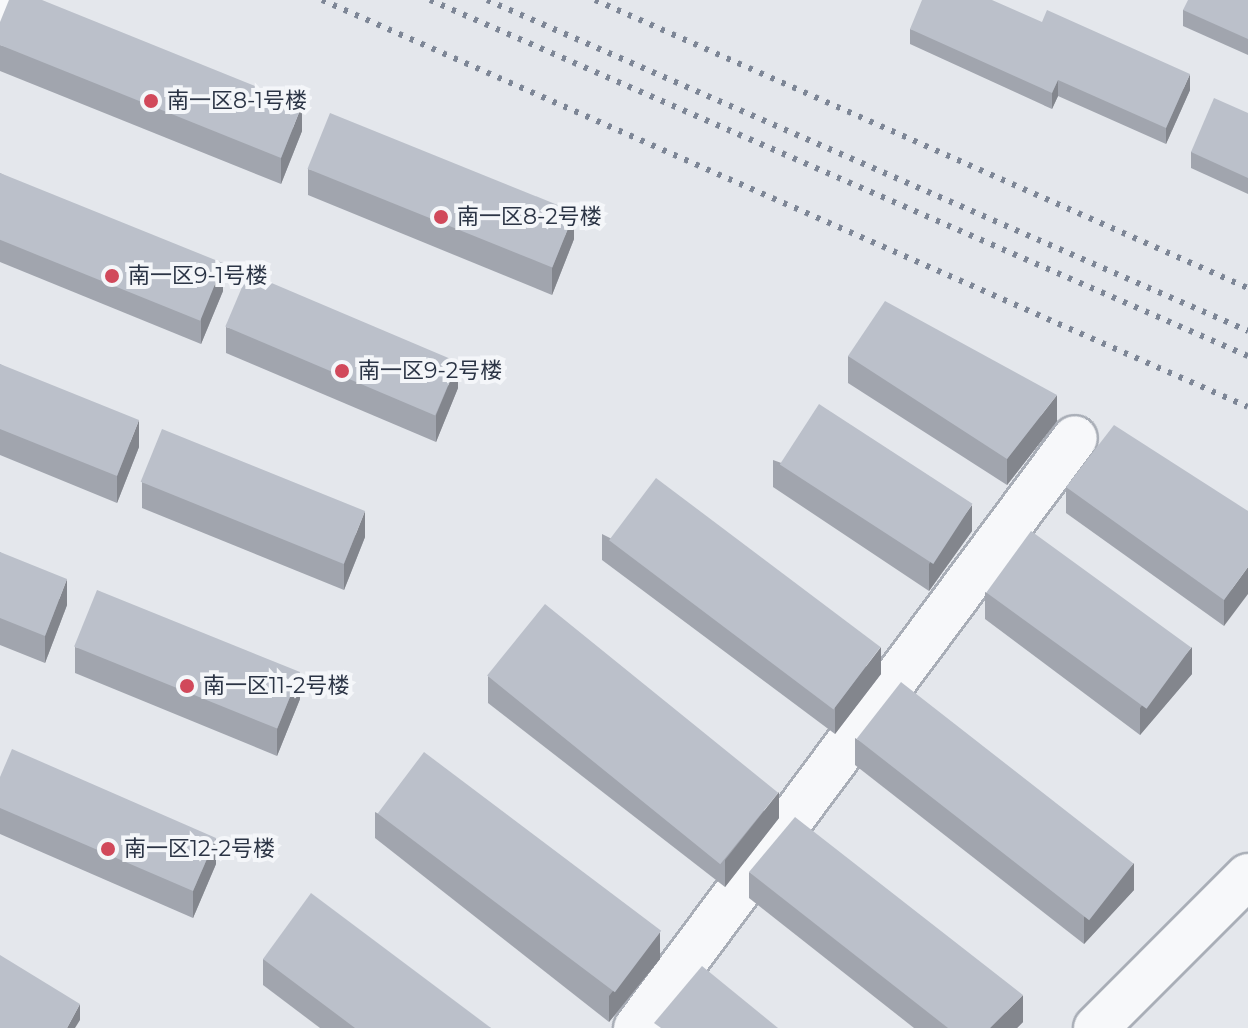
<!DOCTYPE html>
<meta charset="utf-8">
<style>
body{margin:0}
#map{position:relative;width:1248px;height:1028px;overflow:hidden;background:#e4e7ec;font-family:Montserrat,"Noto Sans SC",sans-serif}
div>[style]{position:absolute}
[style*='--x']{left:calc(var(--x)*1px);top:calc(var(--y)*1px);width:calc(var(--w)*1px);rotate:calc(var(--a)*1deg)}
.roads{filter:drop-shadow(2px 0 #a9aeb7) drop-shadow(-2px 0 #a9aeb7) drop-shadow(0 2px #a9aeb7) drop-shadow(0 -2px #a9aeb7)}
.minor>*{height:44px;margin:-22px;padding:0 22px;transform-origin:22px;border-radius:22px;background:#f7f8fa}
.rail>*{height:6px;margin-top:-3px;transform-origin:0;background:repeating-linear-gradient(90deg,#7d8696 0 4px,transparent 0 12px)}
.wall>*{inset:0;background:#a1a5ae}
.shaded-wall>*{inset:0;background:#83868d}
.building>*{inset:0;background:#bbc0ca;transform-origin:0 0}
.dots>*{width:22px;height:22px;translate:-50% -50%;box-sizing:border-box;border:4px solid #f4f6f9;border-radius:50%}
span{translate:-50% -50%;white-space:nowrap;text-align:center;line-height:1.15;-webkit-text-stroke:8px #f4f6f9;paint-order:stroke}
.poi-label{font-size:22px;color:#2b3445}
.left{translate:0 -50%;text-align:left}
</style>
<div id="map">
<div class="roads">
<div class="minor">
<i style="--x:0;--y:14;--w:4;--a:-76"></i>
<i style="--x:636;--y:1028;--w:735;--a:-53.35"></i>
<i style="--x:1096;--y:1028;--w:215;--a:-45"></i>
</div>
</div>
<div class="rail">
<i style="--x:322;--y:0;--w:1011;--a:23.73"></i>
<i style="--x:430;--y:0;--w:892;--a:23.52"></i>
<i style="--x:487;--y:0;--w:830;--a:23.51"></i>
<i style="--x:595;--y:0;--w:714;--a:23.8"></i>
</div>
<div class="wall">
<i style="clip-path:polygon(1248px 0,1248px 55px,1183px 26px,1183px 10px)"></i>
<i style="clip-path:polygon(910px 29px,1190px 90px,1166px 144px,1058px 96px,1052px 109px,910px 44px)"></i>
<i style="clip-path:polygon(0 45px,302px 131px,281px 184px,0 71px)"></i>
<i style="clip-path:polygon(1248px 113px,1248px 194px,1191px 168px,1191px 152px)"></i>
<i style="clip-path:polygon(308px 169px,574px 239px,552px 295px,308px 195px)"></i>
<i style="clip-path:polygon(0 173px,223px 291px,201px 344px,0 262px)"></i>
<i style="clip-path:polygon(226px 327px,458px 388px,436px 442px,226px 353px)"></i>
<i style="clip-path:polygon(848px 356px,1057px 421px,1007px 485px,848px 383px)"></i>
<i style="clip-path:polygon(0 364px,139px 447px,117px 503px,0 455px)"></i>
<i style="clip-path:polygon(773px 460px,972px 531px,929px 591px,773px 487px)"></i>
<i style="clip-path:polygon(142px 482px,365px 537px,344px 590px,142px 508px)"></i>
<i style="clip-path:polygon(1066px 487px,1248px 511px,1224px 626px,1066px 513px)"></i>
<i style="clip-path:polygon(602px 534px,881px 674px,835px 734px,602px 560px)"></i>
<i style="clip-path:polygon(0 552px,67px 605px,45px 663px,0 645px)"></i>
<i style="clip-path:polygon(985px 592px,1192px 674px,1140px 735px,985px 619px)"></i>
<i style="clip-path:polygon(75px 647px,300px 699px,277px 756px,75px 673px)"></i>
<i style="clip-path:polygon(488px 676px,779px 818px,725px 887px,488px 703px)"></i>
<i style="clip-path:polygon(855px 738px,1134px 890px,1084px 944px,855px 765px)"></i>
<i style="clip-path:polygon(0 777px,216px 864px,193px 918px,0 834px)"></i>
<i style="clip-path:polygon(375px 812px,660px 959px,609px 1022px,375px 838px)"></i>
<i style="clip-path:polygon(749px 872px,1023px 1022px,1017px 1028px,914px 1028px,749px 898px)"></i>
<i style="clip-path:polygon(263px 959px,491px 1028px,320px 1028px,263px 985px)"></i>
</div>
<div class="shaded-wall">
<i style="clip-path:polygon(1190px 74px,1190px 90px,1166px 144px,1166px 128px)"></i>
<i style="clip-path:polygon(1058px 80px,1058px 96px,1052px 109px,1052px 93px)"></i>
<i style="clip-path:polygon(302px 105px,302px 131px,281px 184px,281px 158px)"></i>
<i style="clip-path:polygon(574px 213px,574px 239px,552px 295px,552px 268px)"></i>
<i style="clip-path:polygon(223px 264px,223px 291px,201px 344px,201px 317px)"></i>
<i style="clip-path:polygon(458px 362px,458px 388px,436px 442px,436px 415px)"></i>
<i style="clip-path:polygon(1057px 395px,1057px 421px,1007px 485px,1007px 459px)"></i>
<i style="clip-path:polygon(139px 420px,139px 447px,117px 503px,117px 476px)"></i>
<i style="clip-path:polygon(972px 505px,972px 531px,929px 591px,929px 564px)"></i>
<i style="clip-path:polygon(365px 511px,365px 537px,344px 590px,344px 564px)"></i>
<i style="clip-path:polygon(1248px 567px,1248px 594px,1224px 626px,1224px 600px)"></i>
<i style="clip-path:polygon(67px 579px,67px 605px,45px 663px,45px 636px)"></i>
<i style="clip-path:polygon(881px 647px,881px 674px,835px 734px,835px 707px)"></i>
<i style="clip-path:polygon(1192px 647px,1192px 674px,1140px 735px,1140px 708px)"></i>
<i style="clip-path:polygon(300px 672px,300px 699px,277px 756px,277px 729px)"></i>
<i style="clip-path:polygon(779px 792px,779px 818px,725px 887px,725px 860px)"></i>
<i style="clip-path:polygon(216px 838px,216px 864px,193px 918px,193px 891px)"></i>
<i style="clip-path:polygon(1134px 863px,1134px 890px,1084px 944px,1084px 917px)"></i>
<i style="clip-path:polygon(660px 932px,660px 959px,609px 1022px,609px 996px)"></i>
<i style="clip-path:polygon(1023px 995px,1023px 1022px,1017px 1028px,990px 1028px)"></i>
<i style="clip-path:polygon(80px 1004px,80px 1020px,75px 1028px,67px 1028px)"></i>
</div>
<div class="building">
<i style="clip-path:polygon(9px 0,42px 0,302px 105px,281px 158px,0 45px,0 22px)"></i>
<i style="clip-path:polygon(922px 0,992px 0,1042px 22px,1047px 10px,1190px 74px,1166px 128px,1058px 80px,1052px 93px,910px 29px)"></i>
<i style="clip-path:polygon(1188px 0,1248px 0,1248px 39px,1183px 10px)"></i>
<i style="clip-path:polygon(1214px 98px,1248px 113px,1248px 178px,1191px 152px)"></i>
<i style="left:330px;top:113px;width:264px;height:60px;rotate:22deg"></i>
<i style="left:0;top:173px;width:241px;height:62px;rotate:22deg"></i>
<i style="left:248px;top:273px;width:228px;height:58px;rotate:23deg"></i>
<i style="clip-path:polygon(885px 301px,1057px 395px,1007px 459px,848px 356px)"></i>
<i style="clip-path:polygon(0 364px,139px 420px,117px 476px,0 429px)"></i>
<i style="left:819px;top:404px;width:183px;height:72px;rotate:33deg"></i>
<i style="clip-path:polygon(1114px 425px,1248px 511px,1248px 567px,1224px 600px,1066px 487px)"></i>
<i style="left:162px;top:429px;width:219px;height:57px;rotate:22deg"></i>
<i style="left:656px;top:478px;width:281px;height:78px;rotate:37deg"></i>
<i style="left:1031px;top:531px;width:198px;height:76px;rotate:36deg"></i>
<i style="clip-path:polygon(0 552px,67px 579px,45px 636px,0 618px)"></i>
<i style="left:97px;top:590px;width:219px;height:61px;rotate:22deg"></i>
<i style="left:545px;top:604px;width:300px;height:92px;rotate:39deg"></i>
<i style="left:901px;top:682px;width:295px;height:72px;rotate:38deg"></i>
<i style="clip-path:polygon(12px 749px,216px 838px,193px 891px,0 808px,0 777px)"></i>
<i style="left:424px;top:752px;width:297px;height:77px;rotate:37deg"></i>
<i style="clip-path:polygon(795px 817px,1023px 995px,990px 1028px,948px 1028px,749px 872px)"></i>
<i style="clip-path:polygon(311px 893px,491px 1028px,355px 1028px,263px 959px)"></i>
<i style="clip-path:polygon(0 955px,80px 1004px,67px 1028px,0 1028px)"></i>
<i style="clip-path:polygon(702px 966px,778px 1028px,661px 1028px,654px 1023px)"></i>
</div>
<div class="dots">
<i style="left:151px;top:101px;background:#d1495b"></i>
<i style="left:441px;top:217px;background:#d1495b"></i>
<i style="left:112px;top:276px;background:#d1495b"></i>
<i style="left:342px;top:371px;background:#d1495b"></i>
<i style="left:187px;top:686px;background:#d1495b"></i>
<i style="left:108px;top:849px;background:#d1495b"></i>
</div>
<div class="poi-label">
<span class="left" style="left:167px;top:101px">南一区8-1号楼</span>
<span class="left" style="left:457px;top:217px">南一区8-2号楼</span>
<span class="left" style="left:128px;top:276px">南一区9-1号楼</span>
<span class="left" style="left:358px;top:371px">南一区9-2号楼</span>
<span class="left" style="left:203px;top:686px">南一区11-2号楼</span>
<span class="left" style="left:124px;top:849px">南一区12-2号楼</span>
</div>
</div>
